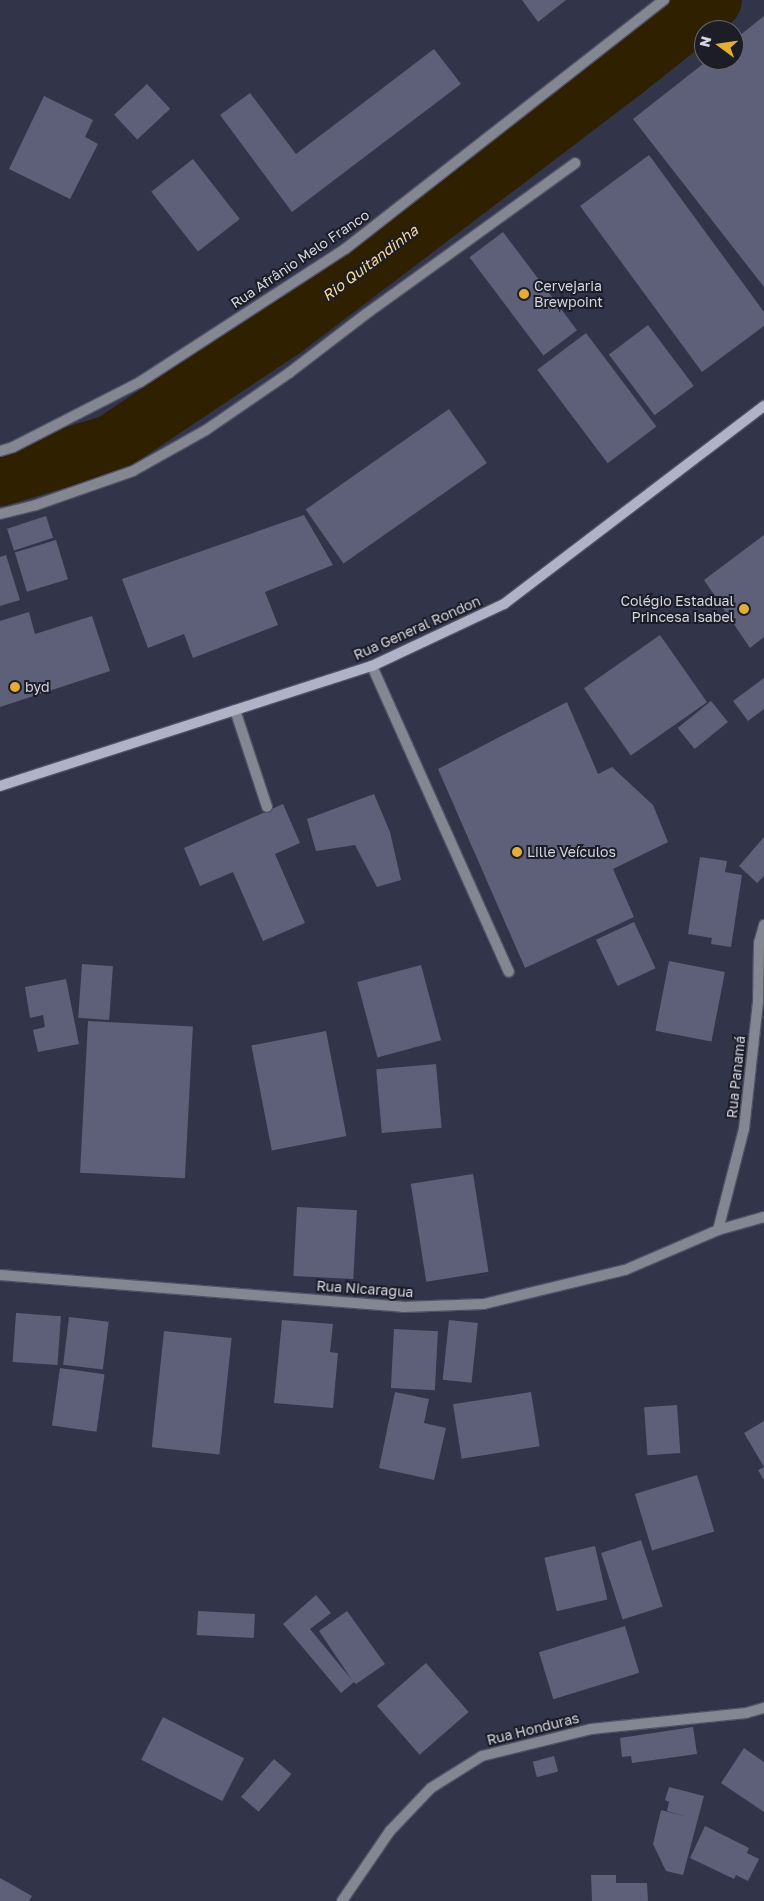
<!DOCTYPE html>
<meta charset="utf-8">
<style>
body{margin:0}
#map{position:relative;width:764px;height:1901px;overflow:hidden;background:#32344a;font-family:"Golos Text",sans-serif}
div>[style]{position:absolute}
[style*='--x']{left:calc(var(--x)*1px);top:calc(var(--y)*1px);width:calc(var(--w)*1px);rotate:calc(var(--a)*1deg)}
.river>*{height:58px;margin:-29px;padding:0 29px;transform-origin:29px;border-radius:29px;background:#2f2000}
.building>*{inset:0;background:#5e6079;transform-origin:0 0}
.roads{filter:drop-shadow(1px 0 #4f5166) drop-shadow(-1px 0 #4f5166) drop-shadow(0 1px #4f5166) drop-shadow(0 -1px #4f5166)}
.lane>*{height:10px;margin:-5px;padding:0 5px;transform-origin:5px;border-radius:5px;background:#848691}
.street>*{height:10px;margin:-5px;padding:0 5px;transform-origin:5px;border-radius:5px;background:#848691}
.secondary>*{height:10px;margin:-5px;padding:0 5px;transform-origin:5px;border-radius:5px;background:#b0b2c5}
.dots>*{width:14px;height:14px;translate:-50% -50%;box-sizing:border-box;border:2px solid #1c1d27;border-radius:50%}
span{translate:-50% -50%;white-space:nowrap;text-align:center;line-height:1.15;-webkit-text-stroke:4px #1c1d27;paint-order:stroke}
.street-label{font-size:14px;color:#d4d6e4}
.poi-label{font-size:14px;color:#d4d6e4}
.left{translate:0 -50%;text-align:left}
.right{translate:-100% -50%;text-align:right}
.water-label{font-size:15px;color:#fcd78e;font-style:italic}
.north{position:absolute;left:694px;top:20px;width:50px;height:50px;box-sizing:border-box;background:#1c1d27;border:1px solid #666773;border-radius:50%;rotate:284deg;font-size:14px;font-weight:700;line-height:20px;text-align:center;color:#d4d6e4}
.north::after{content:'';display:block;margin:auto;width:18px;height:22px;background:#e3ae35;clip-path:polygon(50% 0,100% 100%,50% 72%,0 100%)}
</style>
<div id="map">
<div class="river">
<i style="--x:0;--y:477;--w:116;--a:-16.6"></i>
<i style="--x:111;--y:444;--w:209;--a:-33.7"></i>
<i style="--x:285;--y:328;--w:428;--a:-37.2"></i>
<i style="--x:626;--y:69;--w:111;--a:-38.4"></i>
</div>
<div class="building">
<i style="clip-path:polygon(522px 0,566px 0,538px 22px)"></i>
<i style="clip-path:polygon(764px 16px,764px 287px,633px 119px,708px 60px,734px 60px,734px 40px)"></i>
<i style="clip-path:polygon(434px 49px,461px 84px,292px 212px,220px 115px,250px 93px,296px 154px)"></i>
<i style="left:147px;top:84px;width:34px;height:45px;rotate:47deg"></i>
<i style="clip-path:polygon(44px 96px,93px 120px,85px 137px,98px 144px,70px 199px,9px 169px)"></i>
<i style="clip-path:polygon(649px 155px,764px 312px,764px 326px,702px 372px,580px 206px)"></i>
<i style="left:193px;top:159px;width:76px;height:53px;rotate:52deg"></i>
<i style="left:503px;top:232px;width:123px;height:42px;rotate:53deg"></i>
<i style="left:648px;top:325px;width:76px;height:49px;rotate:53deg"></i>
<i style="left:586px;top:333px;width:117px;height:61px;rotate:53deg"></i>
<i style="left:449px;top:409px;width:66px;height:175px;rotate:55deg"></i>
<i style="clip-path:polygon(304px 515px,333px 565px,265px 592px,278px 625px,193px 658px,184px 634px,148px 648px,122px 579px)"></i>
<i style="left:46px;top:516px;width:23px;height:41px;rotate:72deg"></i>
<i style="clip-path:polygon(764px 535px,764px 637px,750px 648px,704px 580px)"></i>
<i style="left:56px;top:540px;width:41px;height:43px;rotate:73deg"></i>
<i style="clip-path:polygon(6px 555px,20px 600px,0 606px,0 557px)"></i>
<i style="clip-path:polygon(29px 612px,35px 634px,92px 616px,110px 671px,0 707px,0 621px)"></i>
<i style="left:660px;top:635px;width:82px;height:93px;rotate:55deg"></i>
<i style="clip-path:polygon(764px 678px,764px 709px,748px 721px,733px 701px)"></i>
<i style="left:711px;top:701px;width:27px;height:43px;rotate:51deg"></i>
<i style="clip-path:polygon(567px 702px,598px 774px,612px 767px,653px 805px,668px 842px,613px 869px,634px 917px,525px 968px,438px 769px)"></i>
<i style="clip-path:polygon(374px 794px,390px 832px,401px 880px,377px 887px,355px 845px,316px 851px,307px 819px)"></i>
<i style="clip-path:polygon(283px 804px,300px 843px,275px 854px,305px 923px,263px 941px,233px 872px,200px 886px,184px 848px)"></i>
<i style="clip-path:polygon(764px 837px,764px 876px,757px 883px,739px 866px)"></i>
<i style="clip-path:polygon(700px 857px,727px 861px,725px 872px,742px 875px,731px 947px,711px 944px,712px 938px,688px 934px)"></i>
<i style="left:634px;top:922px;width:51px;height:42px;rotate:65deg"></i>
<i style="left:669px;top:961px;width:57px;height:71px;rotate:11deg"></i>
<i style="left:82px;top:964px;width:31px;height:54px;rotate:4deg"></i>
<i style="left:421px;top:965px;width:78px;height:66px;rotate:75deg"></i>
<i style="clip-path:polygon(66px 979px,79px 1044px,38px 1052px,33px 1030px,45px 1027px,43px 1015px,30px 1018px,25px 987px)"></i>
<i style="left:88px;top:1021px;width:105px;height:152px;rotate:3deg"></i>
<i style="left:326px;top:1031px;width:107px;height:76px;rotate:79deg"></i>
<i style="left:436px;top:1064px;width:64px;height:60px;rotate:85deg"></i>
<i style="left:473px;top:1174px;width:99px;height:63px;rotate:81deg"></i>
<i style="left:297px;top:1207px;width:60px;height:69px;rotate:3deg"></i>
<i style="left:16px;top:1313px;width:45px;height:49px;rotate:4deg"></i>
<i style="left:69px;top:1317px;width:40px;height:48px;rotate:7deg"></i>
<i style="clip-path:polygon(282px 1320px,333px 1324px,330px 1352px,338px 1353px,333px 1408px,274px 1403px)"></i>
<i style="left:449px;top:1320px;width:29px;height:60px;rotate:6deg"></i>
<i style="left:394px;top:1329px;width:44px;height:59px;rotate:3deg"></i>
<i style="left:164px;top:1331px;width:68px;height:117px;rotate:6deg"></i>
<i style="left:60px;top:1368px;width:45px;height:58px;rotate:8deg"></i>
<i style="clip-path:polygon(395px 1392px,429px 1399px,424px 1423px,446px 1428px,434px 1480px,379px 1468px)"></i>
<i style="left:531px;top:1392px;width:55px;height:79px;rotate:81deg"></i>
<i style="left:677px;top:1405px;width:48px;height:33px;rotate:86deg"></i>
<i style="clip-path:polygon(764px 1421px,764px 1480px,758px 1470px,764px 1467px,744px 1433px)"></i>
<i style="left:697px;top:1475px;width:59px;height:65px;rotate:73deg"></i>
<i style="left:641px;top:1540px;width:70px;height:42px;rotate:72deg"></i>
<i style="left:595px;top:1546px;width:55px;height:52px;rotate:77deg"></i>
<i style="clip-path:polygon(316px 1595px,331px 1613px,310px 1629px,352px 1680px,319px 1631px,347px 1611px,385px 1664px,356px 1684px,354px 1682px,341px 1693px,283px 1624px)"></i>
<i style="left:198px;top:1611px;width:57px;height:24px;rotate:3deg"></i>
<i style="left:625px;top:1626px;width:49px;height:90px;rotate:73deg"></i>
<i style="left:426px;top:1663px;width:65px;height:65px;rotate:49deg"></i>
<i style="left:163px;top:1717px;width:91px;height:48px;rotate:27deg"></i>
<i style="clip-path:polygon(693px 1727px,697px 1754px,632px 1763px,631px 1756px,622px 1757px,620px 1738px)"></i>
<i style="clip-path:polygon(744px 1748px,764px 1762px,764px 1812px,721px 1783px)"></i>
<i style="left:554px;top:1756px;width:16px;height:22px;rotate:75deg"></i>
<i style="left:274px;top:1759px;width:23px;height:50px;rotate:41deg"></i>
<i style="clip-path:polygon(669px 1787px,704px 1796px,683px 1875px,666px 1871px,653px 1844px,661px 1810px,687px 1817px,667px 1811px,669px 1802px,665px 1800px)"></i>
<i style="clip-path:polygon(705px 1826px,749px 1848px,747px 1853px,759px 1859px,748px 1881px,736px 1875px,734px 1879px,690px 1858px)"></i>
<i style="clip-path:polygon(591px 1875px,616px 1875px,616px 1883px,647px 1883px,648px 1901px,592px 1901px)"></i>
<i style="clip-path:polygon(0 1878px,32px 1896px,29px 1901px,0 1901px)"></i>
</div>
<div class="roads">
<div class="lane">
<i style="--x:372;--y:666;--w:335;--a:65.9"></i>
<i style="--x:235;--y:710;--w:102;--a:71.7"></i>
</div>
<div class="street">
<i style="--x:0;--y:451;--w:14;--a:-17"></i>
<i style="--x:13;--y:447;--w:143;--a:-27.1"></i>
<i style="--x:140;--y:382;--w:244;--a:-33"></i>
<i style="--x:345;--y:249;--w:405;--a:-38"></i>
<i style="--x:0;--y:514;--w:37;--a:-14"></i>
<i style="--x:36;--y:505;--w:103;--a:-19.3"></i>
<i style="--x:133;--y:471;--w:84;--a:-29.3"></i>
<i style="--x:206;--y:430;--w:101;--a:-34.5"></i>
<i style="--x:289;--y:373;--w:97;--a:-37.5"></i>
<i style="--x:366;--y:314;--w:258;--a:-35.8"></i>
<i style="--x:718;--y:1230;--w:104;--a:-75.6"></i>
<i style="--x:744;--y:1129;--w:127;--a:-83.7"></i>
<i style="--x:758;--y:1003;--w:60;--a:-89"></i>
<i style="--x:759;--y:943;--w:19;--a:-74"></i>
<i style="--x:0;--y:1275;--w:404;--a:4.5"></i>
<i style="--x:403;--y:1307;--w:81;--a:-2.1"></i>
<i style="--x:484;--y:1304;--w:145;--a:-13.6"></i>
<i style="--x:625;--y:1270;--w:101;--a:-23.3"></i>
<i style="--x:718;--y:1230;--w:48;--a:-15.8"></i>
<i style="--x:342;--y:1901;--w:85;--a:-55.6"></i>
<i style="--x:390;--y:1831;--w:59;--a:-46.4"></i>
<i style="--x:431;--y:1788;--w:60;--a:-32.1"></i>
<i style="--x:482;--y:1756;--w:112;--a:-13.9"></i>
<i style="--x:591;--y:1729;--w:156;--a:-5.9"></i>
<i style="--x:746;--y:1713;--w:19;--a:-16"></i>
</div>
<div class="secondary">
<i style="--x:0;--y:786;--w:391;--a:-17.9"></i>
<i style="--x:372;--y:666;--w:146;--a:-25.2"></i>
<i style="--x:504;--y:604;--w:327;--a:-37.3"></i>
</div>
</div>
<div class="dots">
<i style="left:524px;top:294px;background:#e3ae35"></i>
<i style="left:744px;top:609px;background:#e3ae35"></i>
<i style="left:15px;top:687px;background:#e3ae35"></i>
<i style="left:517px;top:852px;background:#e3ae35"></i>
</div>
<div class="street-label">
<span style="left:300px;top:259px;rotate:-34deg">Rua Afrânio Melo Franco</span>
<span style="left:417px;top:628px;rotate:-24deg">Rua General Rondon</span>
<span style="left:736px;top:1077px;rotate:-84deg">Rua Panamá</span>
<span style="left:365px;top:1289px;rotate:4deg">Rua Nicaragua</span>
<span style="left:533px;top:1729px;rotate:-14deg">Rua Honduras</span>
</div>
<div class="poi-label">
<span class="left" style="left:534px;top:294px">Cervejaria<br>Brewpoint</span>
<span class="right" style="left:734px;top:609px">Colégio Estadual<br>Princesa Isabel</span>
<span class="left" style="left:25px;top:687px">byd</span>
<span class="left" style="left:527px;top:852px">Lille Veículos</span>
</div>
<div class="water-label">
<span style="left:370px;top:263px;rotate:-37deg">Rio Quitandinha</span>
</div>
<div class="north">N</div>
</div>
